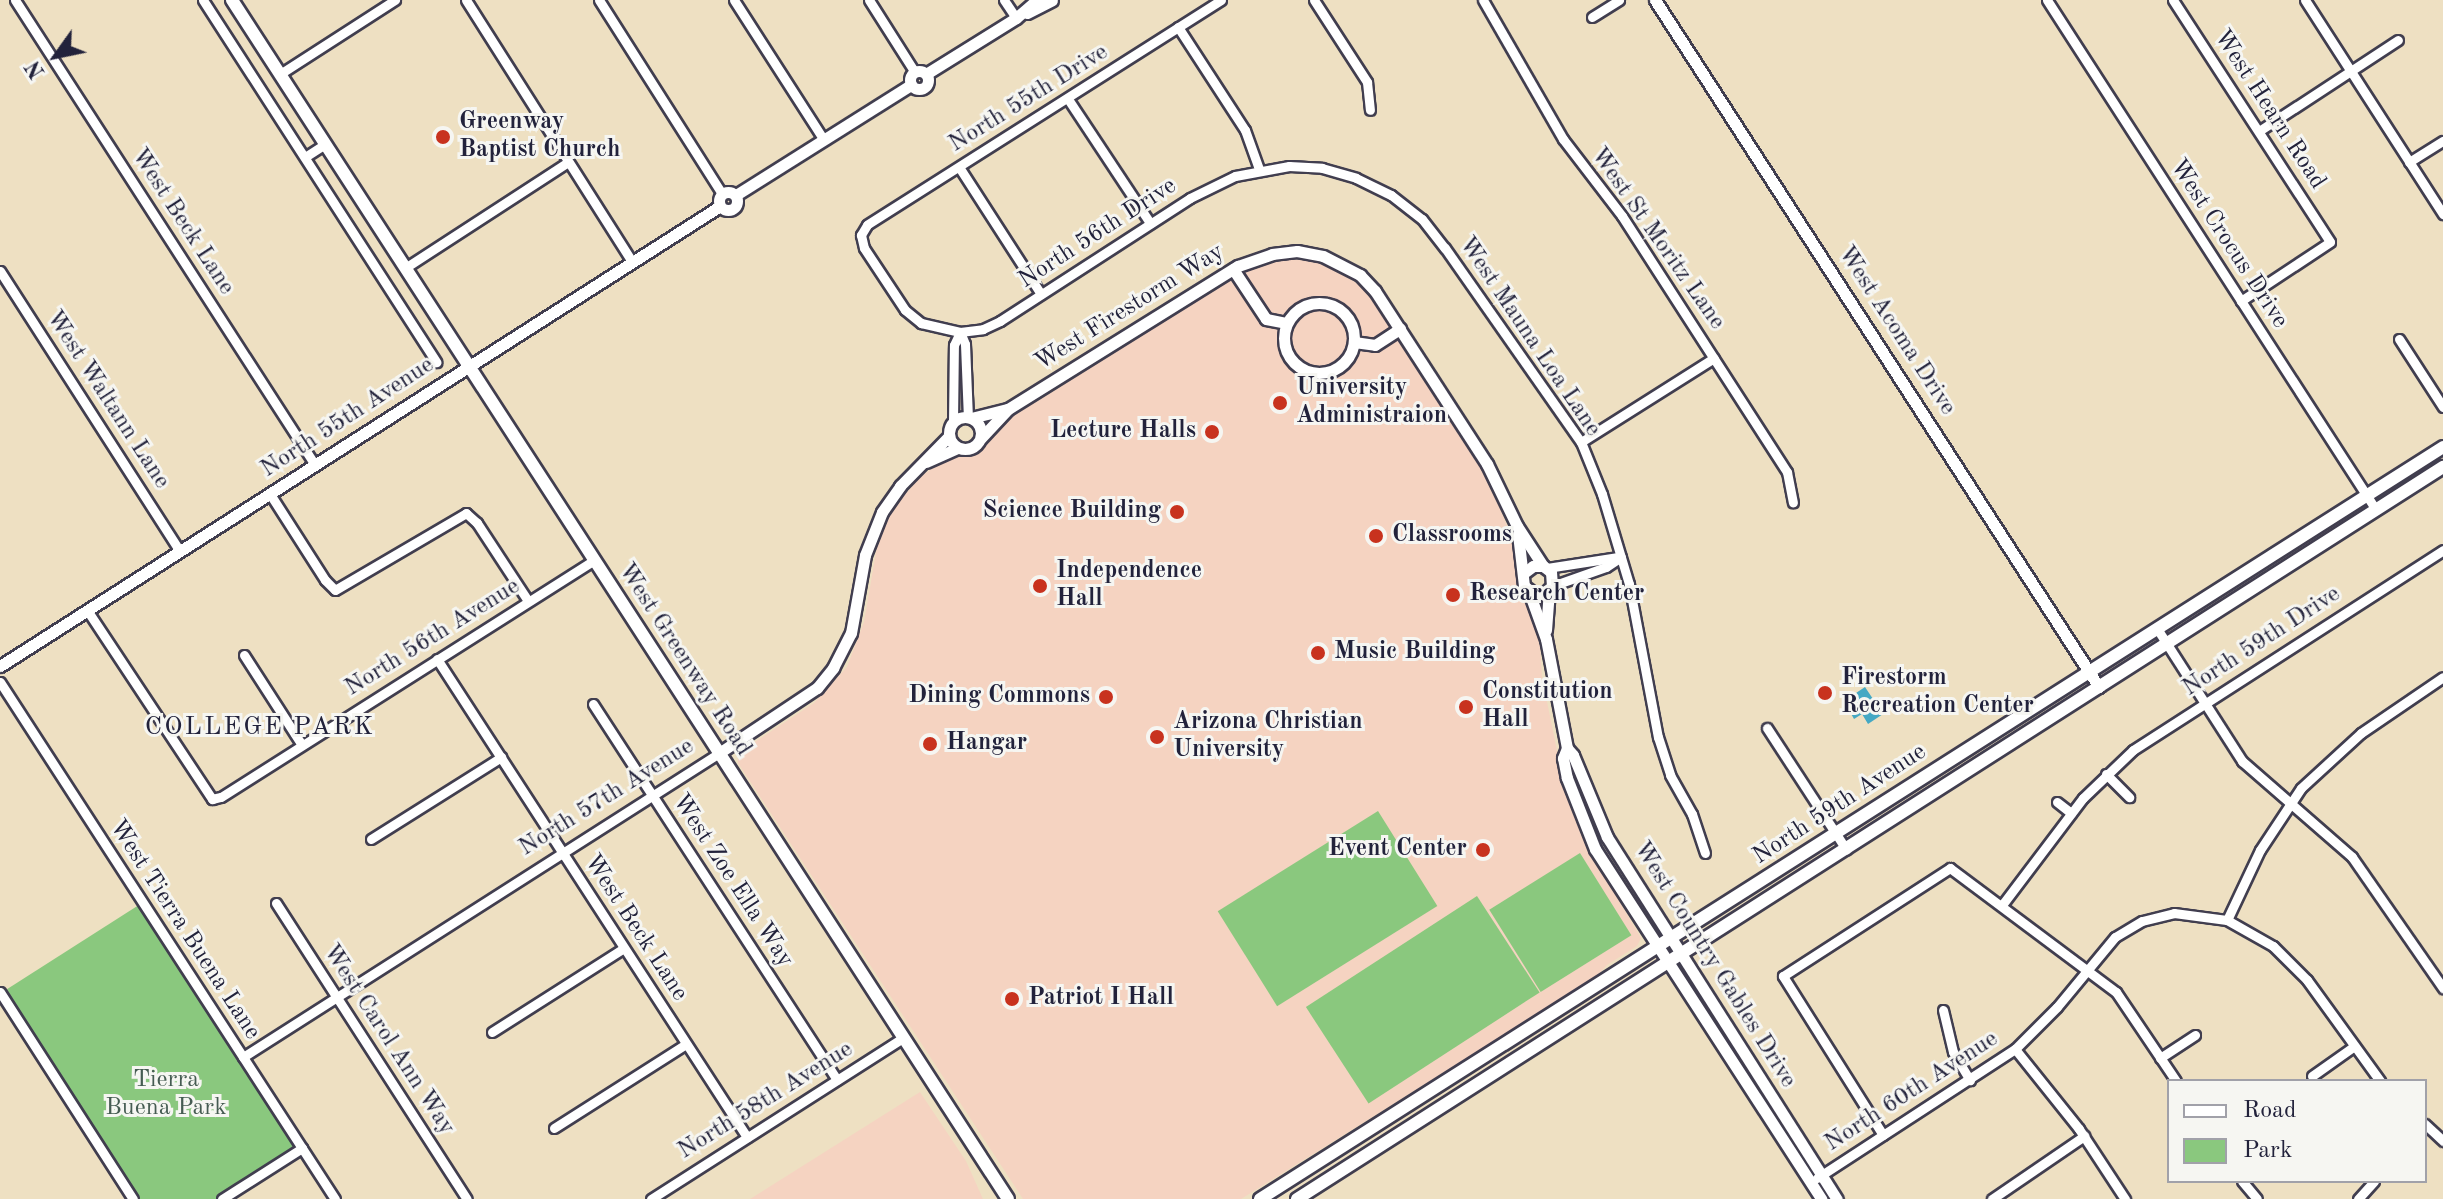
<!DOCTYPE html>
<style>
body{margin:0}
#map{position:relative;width:2443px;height:1199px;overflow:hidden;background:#eee0c2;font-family:"Old Standard TT",serif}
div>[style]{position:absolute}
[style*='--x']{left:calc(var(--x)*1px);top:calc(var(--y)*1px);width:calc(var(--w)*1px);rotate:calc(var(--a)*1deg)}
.built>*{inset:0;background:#f5d3c1}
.green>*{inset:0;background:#8ac87e;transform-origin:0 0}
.water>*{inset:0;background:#44a8c4}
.roads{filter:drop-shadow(2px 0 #413e4f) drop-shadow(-2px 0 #413e4f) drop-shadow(0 2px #413e4f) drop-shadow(0 -2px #413e4f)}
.minor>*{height:9px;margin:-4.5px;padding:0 4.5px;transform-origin:4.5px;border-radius:4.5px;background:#fff}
.tertiary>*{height:11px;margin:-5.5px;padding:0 5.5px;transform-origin:5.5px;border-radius:5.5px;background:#fff}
.tertiary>.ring{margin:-5.5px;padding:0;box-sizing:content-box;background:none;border:11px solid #fff;border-radius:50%}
.secondary>*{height:12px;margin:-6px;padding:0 6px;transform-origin:6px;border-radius:6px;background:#fff}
.dots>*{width:22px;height:22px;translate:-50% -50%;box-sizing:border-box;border:4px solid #f6f6f2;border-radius:50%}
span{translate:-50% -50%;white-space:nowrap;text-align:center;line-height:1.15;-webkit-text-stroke:6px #f6f6f2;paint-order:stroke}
.street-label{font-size:24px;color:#22223b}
.poi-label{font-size:24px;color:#22223b;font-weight:700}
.left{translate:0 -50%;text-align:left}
.right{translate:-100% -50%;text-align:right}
.park-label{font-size:24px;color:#465c52}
.neighbourhood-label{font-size:26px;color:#22223b;letter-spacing:2px}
.legend{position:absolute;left:2167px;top:1079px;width:260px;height:104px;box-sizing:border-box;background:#f6f6f2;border:2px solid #a1a1a9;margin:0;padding:10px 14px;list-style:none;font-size:24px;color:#22223b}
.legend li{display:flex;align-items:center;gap:16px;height:40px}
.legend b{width:40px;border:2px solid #a1a1a9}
.north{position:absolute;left:16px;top:16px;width:80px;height:80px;-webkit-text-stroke:6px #f6f6f2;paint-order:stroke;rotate:237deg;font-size:22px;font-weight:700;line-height:32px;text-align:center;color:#22223b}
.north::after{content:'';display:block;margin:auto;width:28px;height:36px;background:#22223b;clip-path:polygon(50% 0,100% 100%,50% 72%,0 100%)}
</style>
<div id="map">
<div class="built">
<i style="clip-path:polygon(1278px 259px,1320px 261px,1358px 284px,1372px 299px,1485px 473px,1517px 549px,1518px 585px,1530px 599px,1539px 630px,1542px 677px,1565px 790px,1590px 852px,1641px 938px,1637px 946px,1607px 965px,1595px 978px,1241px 1199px,1023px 1199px,738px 763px,738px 753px,814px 703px,847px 667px,864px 622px,879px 535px,890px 512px,921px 476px,951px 456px,974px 452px,1001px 421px,1038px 401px,1245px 270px)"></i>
<i style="clip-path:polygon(920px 1092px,966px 1161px,983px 1199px,750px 1199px)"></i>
</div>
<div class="green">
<i style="left:1378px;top:811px;width:112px;height:189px;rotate:58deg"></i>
<i style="left:1580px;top:853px;width:97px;height:107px;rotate:58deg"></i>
<i style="left:1477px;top:896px;width:115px;height:204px;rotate:57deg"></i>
<i style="clip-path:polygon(142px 903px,302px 1148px,222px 1199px,133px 1199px,1px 993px)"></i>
</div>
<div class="water">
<i style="clip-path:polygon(1865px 687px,1883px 714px,1868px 724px,1862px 714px,1854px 719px,1849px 710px,1856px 706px,1850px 697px)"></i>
</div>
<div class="roads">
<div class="minor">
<i style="--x:15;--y:0;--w:553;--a:57.17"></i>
<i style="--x:203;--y:0;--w:431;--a:57.2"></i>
<i style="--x:466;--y:0;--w:310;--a:57.6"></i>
<i style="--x:599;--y:0;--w:230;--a:57.6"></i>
<i style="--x:734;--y:0;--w:166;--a:57.3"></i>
<i style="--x:869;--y:0;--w:84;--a:57.6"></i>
<i style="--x:1004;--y:0;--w:22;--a:56"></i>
<i style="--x:1221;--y:0;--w:419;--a:147.6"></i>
<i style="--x:867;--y:225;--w:12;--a:121"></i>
<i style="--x:861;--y:235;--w:13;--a:77"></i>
<i style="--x:864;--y:248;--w:74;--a:56.5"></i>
<i style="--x:905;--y:310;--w:21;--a:39"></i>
<i style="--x:921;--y:323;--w:40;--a:13"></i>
<i style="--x:960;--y:332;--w:23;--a:-7"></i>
<i style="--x:983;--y:329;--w:19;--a:-25"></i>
<i style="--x:1000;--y:321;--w:226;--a:-32.9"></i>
<i style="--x:1190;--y:198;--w:50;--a:-26.1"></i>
<i style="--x:1235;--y:176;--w:55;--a:-10.5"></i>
<i style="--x:1289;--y:166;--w:33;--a:3"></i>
<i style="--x:1322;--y:168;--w:35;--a:16"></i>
<i style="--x:1356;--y:178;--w:39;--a:26"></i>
<i style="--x:1391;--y:195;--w:39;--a:38"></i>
<i style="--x:1422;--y:219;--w:37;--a:52"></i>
<i style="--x:1445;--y:248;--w:237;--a:55"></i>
<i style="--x:1581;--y:442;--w:56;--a:68"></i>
<i style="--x:1602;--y:494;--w:94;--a:73.3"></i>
<i style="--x:1629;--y:584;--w:156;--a:79.3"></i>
<i style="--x:1658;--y:737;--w:40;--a:72"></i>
<i style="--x:1670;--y:775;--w:45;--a:60.6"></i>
<i style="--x:1692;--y:814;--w:41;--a:71.6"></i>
<i style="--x:1314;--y:0;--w:98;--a:57.1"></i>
<i style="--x:1367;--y:82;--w:28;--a:84"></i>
<i style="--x:1483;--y:0;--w:160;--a:60.1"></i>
<i style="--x:1563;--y:139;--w:97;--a:52.5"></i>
<i style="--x:1622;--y:216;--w:305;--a:57.2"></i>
<i style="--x:1787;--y:472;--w:31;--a:79"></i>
<i style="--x:2047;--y:0;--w:607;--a:57.17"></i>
<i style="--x:2173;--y:0;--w:288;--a:57"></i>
<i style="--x:2330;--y:242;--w:107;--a:146.5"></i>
<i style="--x:2305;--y:0;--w:255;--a:57.2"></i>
<i style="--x:1592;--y:17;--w:32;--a:-32"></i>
<i style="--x:1178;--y:27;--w:123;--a:57"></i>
<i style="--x:1245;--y:130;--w:41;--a:70.3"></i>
<i style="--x:280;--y:74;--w:137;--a:-32.8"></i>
<i style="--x:1068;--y:99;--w:149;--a:56.5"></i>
<i style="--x:2259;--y:131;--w:166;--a:-33.2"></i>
<i style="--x:305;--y:157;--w:24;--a:-33"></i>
<i style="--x:2409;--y:162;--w:40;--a:-32"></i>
<i style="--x:959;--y:167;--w:151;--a:57.2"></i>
<i style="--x:405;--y:268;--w:194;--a:-33"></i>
<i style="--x:0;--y:271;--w:333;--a:57.3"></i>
<i style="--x:960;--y:332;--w:13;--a:67"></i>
<i style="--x:965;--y:344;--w:74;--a:87.7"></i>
<i style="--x:2399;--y:339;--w:81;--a:57.1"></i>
<i style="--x:953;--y:422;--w:77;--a:-89.3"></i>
<i style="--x:954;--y:345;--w:14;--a:-65"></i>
<i style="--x:1581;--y:442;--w:157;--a:-32.3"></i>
<i style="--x:270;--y:494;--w:102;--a:57.4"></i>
<i style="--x:325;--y:580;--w:14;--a:45"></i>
<i style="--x:335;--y:590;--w:152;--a:-30.4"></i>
<i style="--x:466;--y:513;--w:15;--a:42"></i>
<i style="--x:477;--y:523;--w:93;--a:56.8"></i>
<i style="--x:1547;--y:568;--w:72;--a:-8.8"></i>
<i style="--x:1552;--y:586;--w:57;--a:-19.4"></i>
<i style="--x:1606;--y:567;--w:18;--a:-34"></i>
<i style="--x:87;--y:610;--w:227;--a:56.5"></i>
<i style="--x:212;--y:799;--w:9;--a:-13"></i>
<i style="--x:221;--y:797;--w:442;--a:-32.4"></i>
<i style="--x:2158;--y:630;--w:156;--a:57.3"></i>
<i style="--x:2242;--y:761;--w:146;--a:41.1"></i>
<i style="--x:2352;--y:857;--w:160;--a:55.2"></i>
<i style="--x:244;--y:655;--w:107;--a:57.2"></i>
<i style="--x:437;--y:659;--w:570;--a:57.04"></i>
<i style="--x:0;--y:682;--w:616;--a:57.06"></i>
<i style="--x:593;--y:704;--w:448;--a:57"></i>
<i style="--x:1767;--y:728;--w:145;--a:56.9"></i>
<i style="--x:2106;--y:774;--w:33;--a:45"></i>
<i style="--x:2057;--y:802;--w:18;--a:38"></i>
<i style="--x:371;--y:839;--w:154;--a:-32.2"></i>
<i style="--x:276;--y:903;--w:352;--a:57.2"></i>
<i style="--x:2002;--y:905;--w:134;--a:-52.9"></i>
<i style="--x:2083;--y:798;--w:69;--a:-43.8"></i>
<i style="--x:2133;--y:750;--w:369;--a:-32.8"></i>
<i style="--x:2227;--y:920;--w:77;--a:-64.8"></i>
<i style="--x:2260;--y:850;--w:74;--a:-56.5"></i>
<i style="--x:2301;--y:788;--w:81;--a:-42.5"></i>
<i style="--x:2361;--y:733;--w:99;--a:-34.3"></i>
<i style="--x:0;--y:992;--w:246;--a:57.3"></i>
<i style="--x:1943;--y:1010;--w:43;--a:76.6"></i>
<i style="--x:1953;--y:1052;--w:33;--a:59"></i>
<i style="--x:492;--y:1032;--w:156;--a:-32.5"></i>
<i style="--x:2015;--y:1049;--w:102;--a:51.3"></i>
<i style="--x:2079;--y:1129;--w:84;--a:56.7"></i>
<i style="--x:243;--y:1057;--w:565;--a:-32.56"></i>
<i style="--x:2160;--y:1058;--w:42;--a:-33.3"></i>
<i style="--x:2312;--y:1076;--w:50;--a:-35.3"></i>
<i style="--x:2425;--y:1124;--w:25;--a:43"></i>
<i style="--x:554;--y:1128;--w:156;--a:-32.5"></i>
<i style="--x:1883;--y:1135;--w:188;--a:-122.2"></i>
<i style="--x:1783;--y:976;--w:199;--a:-32.9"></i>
<i style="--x:1950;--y:868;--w:207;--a:36.8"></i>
<i style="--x:2116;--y:992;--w:107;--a:56"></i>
<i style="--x:1817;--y:1178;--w:236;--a:-33.1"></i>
<i style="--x:2015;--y:1049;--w:59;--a:-45"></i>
<i style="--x:2057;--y:1007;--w:91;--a:-50.4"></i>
<i style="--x:2115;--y:937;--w:31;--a:-31"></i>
<i style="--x:2142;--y:921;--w:33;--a:-14"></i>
<i style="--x:2174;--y:913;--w:53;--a:7.5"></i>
<i style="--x:2227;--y:920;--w:53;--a:29.5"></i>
<i style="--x:2273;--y:946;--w:48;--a:45"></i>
<i style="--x:2307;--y:980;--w:125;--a:54.1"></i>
<i style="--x:2242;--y:1181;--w:23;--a:50"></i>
<i style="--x:222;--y:1199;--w:95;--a:-32.5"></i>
<i style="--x:651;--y:1199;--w:299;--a:-32.6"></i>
<i style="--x:1992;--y:1199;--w:112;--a:-34.4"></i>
<i style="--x:2358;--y:1199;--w:24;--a:-48"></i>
</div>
<div class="tertiary">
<i style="--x:1655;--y:0;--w:818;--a:57.13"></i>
<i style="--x:1027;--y:13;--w:28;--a:-27"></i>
<i class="ring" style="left:910px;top:71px;width:7px;height:7px"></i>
<i style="--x:926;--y:74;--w:106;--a:-31.9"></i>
<i style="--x:1016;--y:18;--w:28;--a:-41"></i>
<i class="ring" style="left:719px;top:192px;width:7px;height:7px"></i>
<i style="--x:736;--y:195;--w:207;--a:-32.2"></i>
<i style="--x:1233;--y:269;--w:60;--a:56.6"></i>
<i style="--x:1266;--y:319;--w:20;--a:11"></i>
<i class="ring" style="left:1284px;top:303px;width:59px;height:59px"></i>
<i style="--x:1354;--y:342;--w:21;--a:8"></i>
<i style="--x:1375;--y:345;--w:30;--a:-33"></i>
<i class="ring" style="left:949px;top:417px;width:21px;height:21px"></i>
<i style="--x:971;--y:418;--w:37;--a:-14"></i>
<i style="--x:981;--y:438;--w:40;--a:-47"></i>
<i style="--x:1008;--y:409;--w:271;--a:-31.9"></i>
<i style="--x:1238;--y:266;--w:36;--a:-19"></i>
<i style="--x:1272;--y:254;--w:25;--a:-7"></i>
<i style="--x:1297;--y:251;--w:26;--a:11"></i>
<i style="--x:1323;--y:256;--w:42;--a:27.2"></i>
<i style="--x:1360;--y:275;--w:22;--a:47"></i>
<i style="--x:1375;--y:291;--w:206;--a:57.1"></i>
<i style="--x:1487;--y:464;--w:69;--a:64.2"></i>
<i style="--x:1517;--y:526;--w:48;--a:57"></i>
<i style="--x:926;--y:462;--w:35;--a:-24"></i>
<i style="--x:1518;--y:534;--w:52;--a:83.4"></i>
<i style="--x:1524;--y:586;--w:15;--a:37"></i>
<i style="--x:1536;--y:595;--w:9;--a:-13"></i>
<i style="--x:1545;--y:593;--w:10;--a:-45"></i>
<i style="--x:1552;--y:586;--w:14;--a:-94"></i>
<i style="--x:1551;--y:572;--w:10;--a:-143"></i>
<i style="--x:1543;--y:566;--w:10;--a:180"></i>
<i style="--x:1533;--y:566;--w:10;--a:143"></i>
<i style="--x:1529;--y:592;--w:50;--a:70.1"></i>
<i style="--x:1546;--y:639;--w:111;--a:79.1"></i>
<i style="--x:1567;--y:748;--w:9;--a:49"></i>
<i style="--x:1573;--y:755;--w:89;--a:67.5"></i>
<i style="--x:1607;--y:837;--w:429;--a:57.6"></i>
<i style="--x:1546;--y:630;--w:40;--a:-85.7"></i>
<i style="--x:0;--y:666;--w:854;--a:-32.57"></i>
<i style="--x:1567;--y:748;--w:11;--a:112"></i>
<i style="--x:1563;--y:758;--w:20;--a:79"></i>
<i style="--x:1567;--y:778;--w:76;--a:68.5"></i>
<i style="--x:1595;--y:849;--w:417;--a:57.1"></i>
<i style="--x:719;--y:753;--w:118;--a:-33.6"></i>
<i style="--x:817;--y:688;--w:26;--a:-51"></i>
<i style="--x:833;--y:668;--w:39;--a:-63"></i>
<i style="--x:851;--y:633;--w:79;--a:-79.8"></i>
<i style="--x:865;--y:555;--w:46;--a:-68.4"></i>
<i style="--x:882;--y:512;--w:32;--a:-55"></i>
<i style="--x:900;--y:486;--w:70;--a:-45.6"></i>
</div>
<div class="secondary">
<i style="--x:232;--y:0;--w:1428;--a:57.09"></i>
<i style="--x:1260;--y:1199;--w:1402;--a:-32.44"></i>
<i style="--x:1297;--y:1199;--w:1360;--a:-32.57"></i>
</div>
</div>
<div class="dots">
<i style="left:443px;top:137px;background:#c8321e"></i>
<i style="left:1280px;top:403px;background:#c8321e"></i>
<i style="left:1212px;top:432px;background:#c8321e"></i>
<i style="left:1177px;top:512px;background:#c8321e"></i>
<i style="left:1376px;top:536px;background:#c8321e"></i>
<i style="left:1040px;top:586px;background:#c8321e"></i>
<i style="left:1453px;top:595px;background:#c8321e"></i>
<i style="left:1318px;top:653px;background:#c8321e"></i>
<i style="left:1825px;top:693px;background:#c8321e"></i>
<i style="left:1106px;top:697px;background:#c8321e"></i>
<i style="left:1466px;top:707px;background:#c8321e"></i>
<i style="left:1157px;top:737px;background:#c8321e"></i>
<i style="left:930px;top:744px;background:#c8321e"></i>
<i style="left:1483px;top:850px;background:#c8321e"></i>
<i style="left:1012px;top:999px;background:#c8321e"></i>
</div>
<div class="street-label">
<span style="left:1029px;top:99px;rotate:-32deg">North 55th Drive</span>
<span style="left:2269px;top:110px;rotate:57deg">West Hearn Road</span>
<span style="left:182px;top:222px;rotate:57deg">West Beck Lane</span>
<span style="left:1098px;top:234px;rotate:-33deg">North 56th Drive</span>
<span style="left:1657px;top:239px;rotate:55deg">West St Moritz Lane</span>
<span style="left:2228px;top:244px;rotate:57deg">West Crocus Drive</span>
<span style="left:1130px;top:308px;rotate:-32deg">West Firestorm Way</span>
<span style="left:1896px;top:331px;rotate:57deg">West Acoma Drive</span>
<span style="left:1529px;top:337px;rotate:56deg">West Mauna Loa Lane</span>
<span style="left:107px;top:400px;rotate:57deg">West Waltann Lane</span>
<span style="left:348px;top:418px;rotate:-33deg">North 55th Avenue</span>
<span style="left:433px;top:638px;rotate:-32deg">North 56th Avenue</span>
<span style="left:2262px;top:642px;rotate:-33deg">North 59th Drive</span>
<span style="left:684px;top:660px;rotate:57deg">West Greenway Road</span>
<span style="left:607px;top:798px;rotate:-32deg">North 57th Avenue</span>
<span style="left:1840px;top:805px;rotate:-33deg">North 59th Avenue</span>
<span style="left:732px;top:881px;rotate:57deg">West Zoe Ella Way</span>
<span style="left:635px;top:928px;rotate:57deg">West Beck Lane</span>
<span style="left:184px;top:930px;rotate:57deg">West Tierra Buena Lane</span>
<span style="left:1714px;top:965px;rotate:58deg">West Country Gables Drive</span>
<span style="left:388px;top:1040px;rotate:57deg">West Carol Ann Way</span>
<span style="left:1912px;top:1092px;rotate:-33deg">North 60th Avenue</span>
<span style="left:766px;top:1101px;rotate:-32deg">North 58th Avenue</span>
</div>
<div class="poi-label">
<span class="left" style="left:459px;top:137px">Greenway<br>Baptist Church</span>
<span class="left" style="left:1296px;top:403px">University<br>Administraion</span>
<span class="right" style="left:1196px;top:432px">Lecture Halls</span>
<span class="right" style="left:1161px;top:512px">Science Building</span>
<span class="left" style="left:1392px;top:536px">Classrooms</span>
<span class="left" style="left:1056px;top:586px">Independence<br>Hall</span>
<span class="left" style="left:1469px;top:595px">Research Center</span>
<span class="left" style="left:1334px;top:653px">Music Building</span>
<span class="left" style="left:1841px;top:693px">Firestorm<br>Recreation Center</span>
<span class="left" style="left:1482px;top:707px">Constitution<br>Hall</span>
<span class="right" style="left:1090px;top:697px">Dining Commons</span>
<span class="left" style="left:1173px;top:737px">Arizona Christian<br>University</span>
<span class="left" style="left:946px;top:744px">Hangar</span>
<span class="right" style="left:1467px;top:850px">Event Center</span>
<span class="left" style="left:1028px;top:999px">Patriot I Hall</span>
</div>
<div class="park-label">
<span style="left:166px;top:1095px">Tierra<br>Buena Park</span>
</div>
<div class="neighbourhood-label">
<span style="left:260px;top:728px">COLLEGE PARK</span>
</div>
<ul class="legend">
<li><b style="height:10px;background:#fff"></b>Road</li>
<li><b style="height:22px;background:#8ac87e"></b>Park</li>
</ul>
<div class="north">N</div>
</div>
